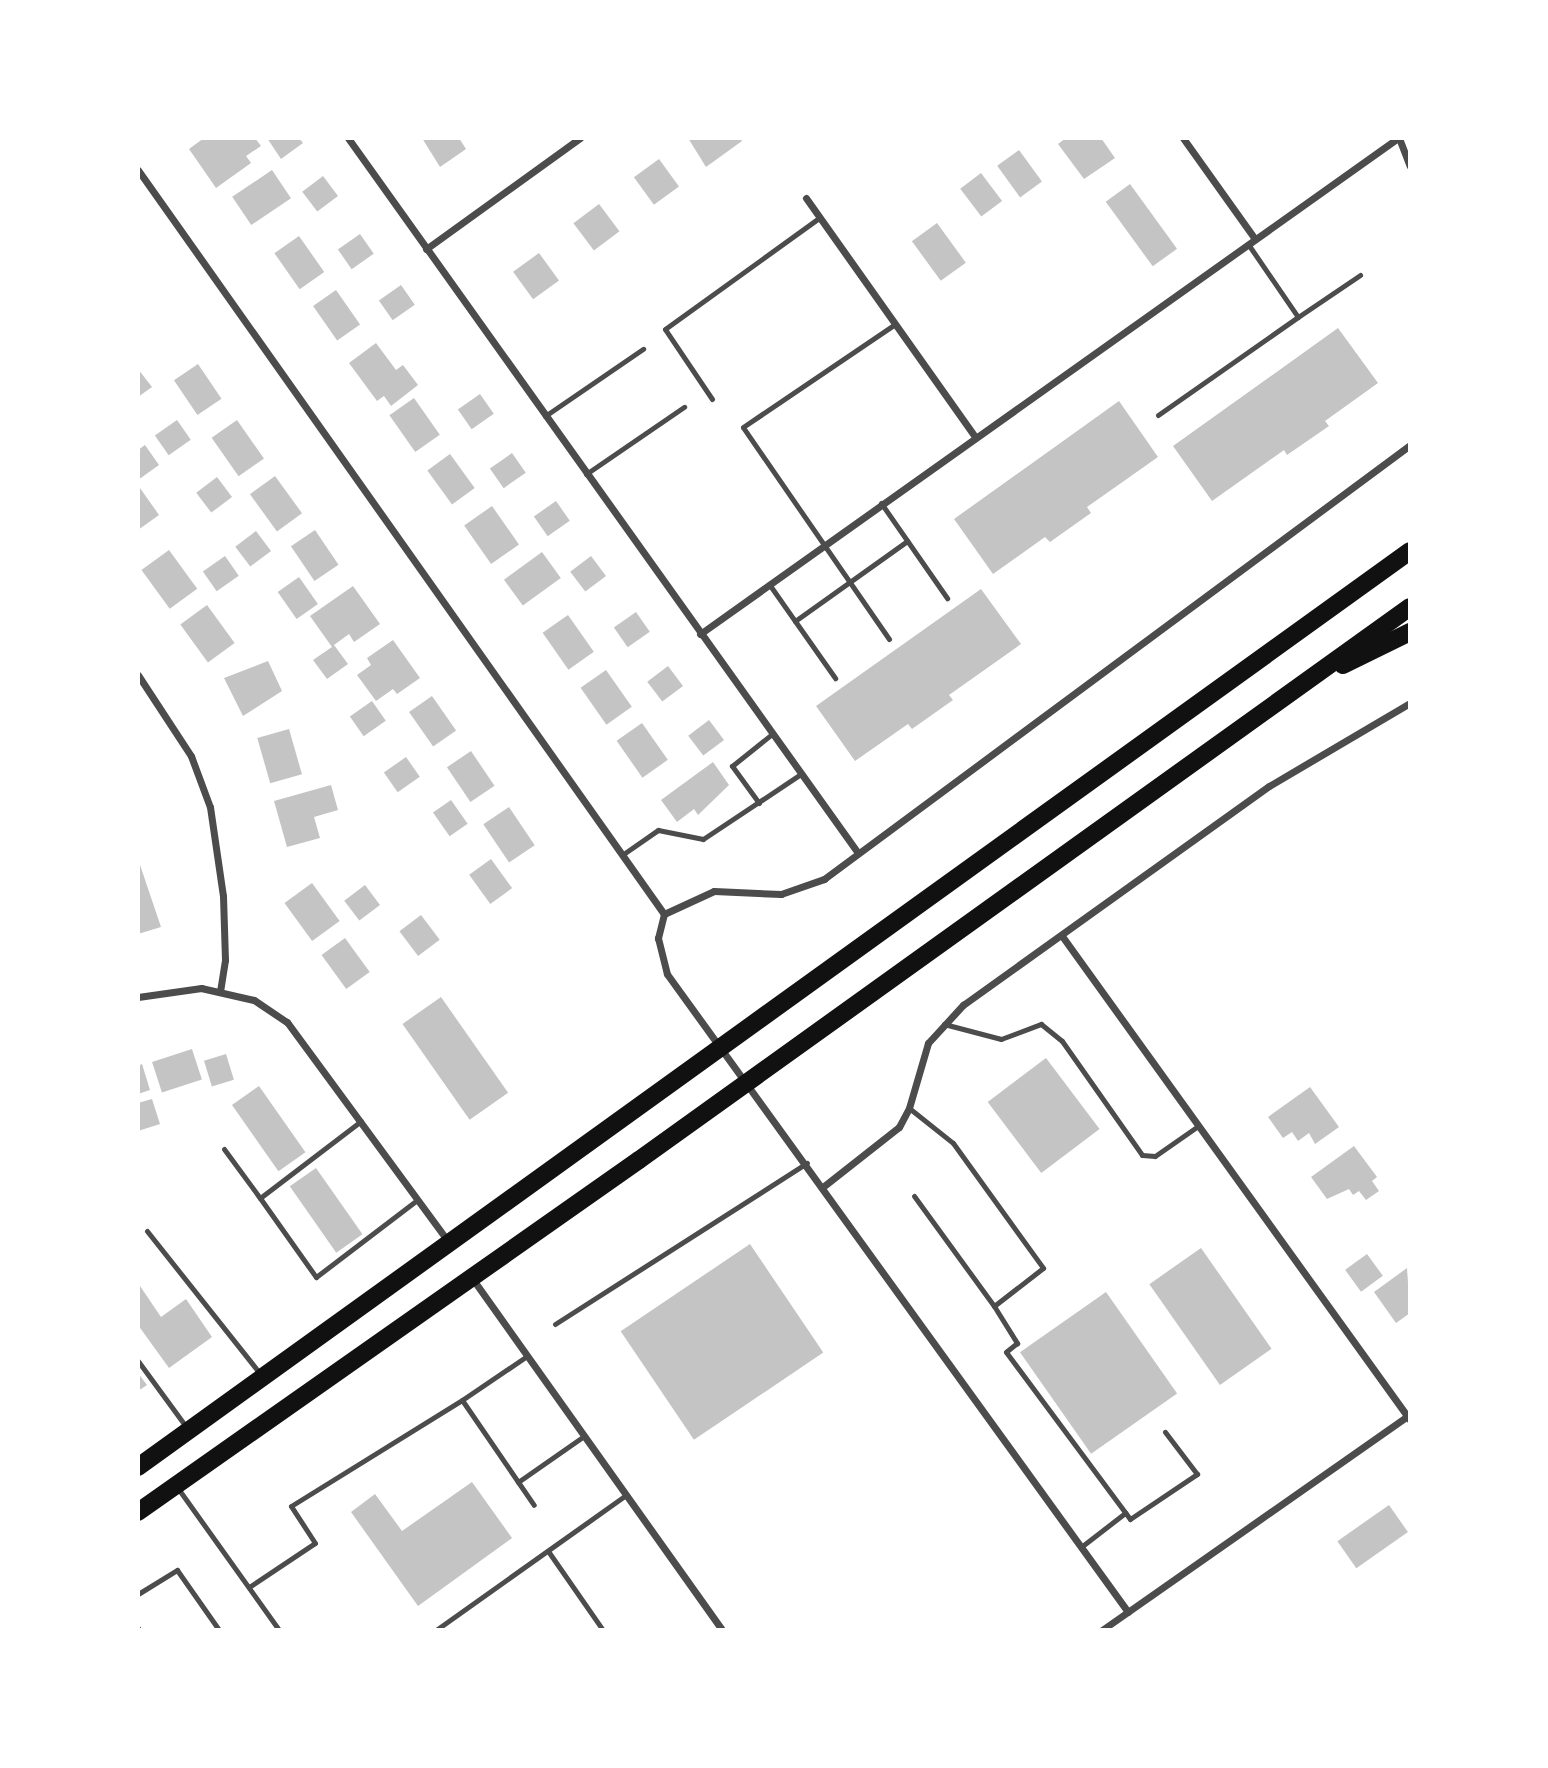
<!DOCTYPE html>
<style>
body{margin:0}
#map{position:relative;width:1548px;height:1768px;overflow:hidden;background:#fff;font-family:"Varela Round",sans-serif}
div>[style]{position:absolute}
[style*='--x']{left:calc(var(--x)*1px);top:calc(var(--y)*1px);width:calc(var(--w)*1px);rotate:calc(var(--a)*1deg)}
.building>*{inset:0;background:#c4c4c4;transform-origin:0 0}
.service>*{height:5px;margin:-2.5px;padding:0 2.5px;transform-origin:2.5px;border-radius:2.5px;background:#4c4c4c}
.minor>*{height:7px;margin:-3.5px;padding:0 3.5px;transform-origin:3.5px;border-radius:3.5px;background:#4c4c4c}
.primary>*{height:18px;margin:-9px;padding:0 9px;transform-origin:9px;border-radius:9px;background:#111}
span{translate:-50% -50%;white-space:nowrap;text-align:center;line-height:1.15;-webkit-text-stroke:5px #fff;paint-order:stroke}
.frame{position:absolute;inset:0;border:140px solid #fff;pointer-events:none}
</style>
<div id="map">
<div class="building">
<i style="clip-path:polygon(204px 138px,255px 138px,261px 146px,246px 156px,251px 163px,216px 188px,189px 149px)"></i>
<i style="clip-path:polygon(267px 138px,299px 138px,303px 143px,281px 159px)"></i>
<i style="clip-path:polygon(422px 138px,459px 138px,466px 149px,440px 167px)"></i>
<i style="clip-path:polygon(688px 138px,740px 138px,742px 141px,706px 167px)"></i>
<i style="clip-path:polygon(1066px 138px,1101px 138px,1115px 158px,1084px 179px,1058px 144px)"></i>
<i style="left:1019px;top:150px;width:39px;height:27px;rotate:54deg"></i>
<i style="left:659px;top:159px;width:34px;height:31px;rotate:54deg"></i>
<i style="left:272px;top:170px;width:34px;height:48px;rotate:56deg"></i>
<i style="left:981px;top:173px;width:35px;height:26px;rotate:53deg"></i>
<i style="left:323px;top:176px;width:25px;height:26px;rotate:53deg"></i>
<i style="left:1130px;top:184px;width:80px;height:30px;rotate:54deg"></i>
<i style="left:599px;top:204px;width:34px;height:32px;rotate:53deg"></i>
<i style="left:937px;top:223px;width:49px;height:31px;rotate:54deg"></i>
<i style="left:360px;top:234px;width:24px;height:27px;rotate:55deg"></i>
<i style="left:299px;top:236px;width:44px;height:30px;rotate:55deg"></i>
<i style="left:539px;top:253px;width:34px;height:32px;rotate:54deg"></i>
<i style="left:401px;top:285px;width:24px;height:27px;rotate:55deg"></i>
<i style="left:336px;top:290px;width:42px;height:28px;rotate:55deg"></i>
<i style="clip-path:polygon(1338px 328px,1378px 383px,1325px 421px,1329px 426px,1287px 455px,1284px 450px,1212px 501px,1173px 446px)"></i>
<i style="clip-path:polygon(376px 343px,396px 370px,403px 365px,418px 385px,391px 406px,384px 396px,377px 401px,349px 363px)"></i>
<i style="left:198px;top:364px;width:42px;height:29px;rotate:56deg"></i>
<i style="clip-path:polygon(138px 369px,152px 387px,138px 397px)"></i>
<i style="left:480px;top:394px;width:24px;height:27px;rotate:55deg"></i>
<i style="left:414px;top:398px;width:45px;height:30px;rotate:55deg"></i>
<i style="clip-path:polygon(1119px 401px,1158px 457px,1087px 507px,1091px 513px,1050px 542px,1045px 537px,993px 574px,954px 519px)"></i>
<i style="left:177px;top:420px;width:24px;height:27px;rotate:55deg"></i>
<i style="left:237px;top:420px;width:47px;height:31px;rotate:55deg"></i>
<i style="clip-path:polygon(145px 445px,159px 465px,138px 480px,138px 450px)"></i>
<i style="left:512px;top:453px;width:24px;height:27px;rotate:55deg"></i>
<i style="left:450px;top:454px;width:42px;height:28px;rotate:54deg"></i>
<i style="left:275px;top:476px;width:46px;height:31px;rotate:54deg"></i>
<i style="left:217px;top:477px;width:25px;height:26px;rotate:53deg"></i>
<i style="clip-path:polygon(140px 488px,159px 515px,138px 530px,138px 489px)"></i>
<i style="left:556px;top:501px;width:24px;height:27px;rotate:55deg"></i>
<i style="left:492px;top:506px;width:47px;height:34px;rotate:55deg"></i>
<i style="left:315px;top:530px;width:42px;height:29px;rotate:56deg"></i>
<i style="left:256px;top:531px;width:25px;height:26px;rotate:53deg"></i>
<i style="left:169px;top:550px;width:48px;height:34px;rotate:54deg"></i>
<i style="left:542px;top:552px;width:32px;height:47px;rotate:54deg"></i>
<i style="left:225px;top:556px;width:24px;height:27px;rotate:55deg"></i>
<i style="left:591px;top:556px;width:25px;height:26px;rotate:53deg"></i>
<i style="left:299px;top:577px;width:33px;height:26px;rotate:55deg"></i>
<i style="clip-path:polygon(353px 586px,380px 624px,354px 642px,349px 634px,334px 645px,348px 664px,327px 679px,313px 660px,332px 647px,310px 616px)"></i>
<i style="clip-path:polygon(981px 589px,1021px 644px,949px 695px,953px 700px,912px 729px,908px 724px,855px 761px,816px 706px)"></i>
<i style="left:207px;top:605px;width:47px;height:33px;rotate:54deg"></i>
<i style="left:636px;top:612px;width:24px;height:27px;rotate:55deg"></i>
<i style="left:568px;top:615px;width:45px;height:31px;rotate:55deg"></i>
<i style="clip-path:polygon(393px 640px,420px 678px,397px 694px,393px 689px,376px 701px,357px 675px,371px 665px,367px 658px)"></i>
<i style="clip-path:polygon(268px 661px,282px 691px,243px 716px,224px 678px)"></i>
<i style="left:668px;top:666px;width:25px;height:26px;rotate:53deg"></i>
<i style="left:606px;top:670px;width:45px;height:31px;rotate:55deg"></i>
<i style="left:432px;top:696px;width:42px;height:28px;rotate:55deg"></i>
<i style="left:372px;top:701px;width:24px;height:27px;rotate:55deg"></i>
<i style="left:709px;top:720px;width:25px;height:26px;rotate:53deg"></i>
<i style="left:642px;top:723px;width:45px;height:31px;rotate:55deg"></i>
<i style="left:289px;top:729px;width:47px;height:33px;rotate:74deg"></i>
<i style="left:471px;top:751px;width:42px;height:29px;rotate:56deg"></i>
<i style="left:406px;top:757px;width:24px;height:27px;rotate:55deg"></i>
<i style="clip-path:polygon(713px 762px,729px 785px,698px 815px,694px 809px,677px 822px,661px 800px)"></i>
<i style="clip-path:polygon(331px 785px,338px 810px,314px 817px,320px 838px,287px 847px,274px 801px)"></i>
<i style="left:451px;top:800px;width:29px;height:22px;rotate:55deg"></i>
<i style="left:509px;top:807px;width:46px;height:31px;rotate:56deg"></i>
<i style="clip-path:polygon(138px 859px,161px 927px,138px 934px)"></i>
<i style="left:491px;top:859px;width:36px;height:27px;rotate:54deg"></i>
<i style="left:312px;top:883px;width:47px;height:34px;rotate:54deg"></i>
<i style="left:365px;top:885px;width:25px;height:26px;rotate:53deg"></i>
<i style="left:421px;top:915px;width:31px;height:27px;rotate:53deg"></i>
<i style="left:345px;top:938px;width:42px;height:29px;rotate:54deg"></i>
<i style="left:441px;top:997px;width:117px;height:47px;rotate:55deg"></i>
<i style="left:192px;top:1049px;width:32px;height:42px;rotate:72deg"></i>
<i style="left:226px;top:1054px;width:27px;height:23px;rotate:73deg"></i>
<i style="left:1046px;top:1058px;width:89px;height:73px;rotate:53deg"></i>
<i style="clip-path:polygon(142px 1064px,150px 1090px,138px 1094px,138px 1066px)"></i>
<i style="left:259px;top:1086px;width:81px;height:33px;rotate:55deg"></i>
<i style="clip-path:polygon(1310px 1087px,1339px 1127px,1315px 1144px,1309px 1133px,1298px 1141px,1292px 1132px,1283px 1138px,1268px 1117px)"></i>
<i style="clip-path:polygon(152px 1099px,160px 1124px,138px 1131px,138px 1103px)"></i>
<i style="clip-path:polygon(1354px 1146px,1377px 1177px,1372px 1181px,1379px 1191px,1366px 1200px,1359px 1191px,1353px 1195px,1349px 1189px,1327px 1199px,1311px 1177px)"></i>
<i style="left:316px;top:1168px;width:81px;height:32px;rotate:55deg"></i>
<i style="left:750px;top:1244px;width:131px;height:156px;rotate:56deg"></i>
<i style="left:1201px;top:1248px;width:123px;height:63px;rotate:55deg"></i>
<i style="left:1367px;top:1254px;width:27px;height:27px;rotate:54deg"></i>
<i style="clip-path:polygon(1407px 1268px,1410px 1313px,1396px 1323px,1374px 1292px)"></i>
<i style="clip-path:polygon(140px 1286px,161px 1317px,186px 1299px,212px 1337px,169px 1368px,138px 1325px)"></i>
<i style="left:1106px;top:1292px;width:124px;height:105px;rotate:55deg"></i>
<i style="clip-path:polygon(138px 1373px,147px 1385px,138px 1391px)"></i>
<i style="clip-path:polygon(472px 1482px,512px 1538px,418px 1606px,351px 1512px,375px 1494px,402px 1531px)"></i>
<i style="left:1389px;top:1505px;width:33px;height:63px;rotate:55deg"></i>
</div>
<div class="service">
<i style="--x:1248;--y:244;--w:88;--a:55.6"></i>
<i style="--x:1298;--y:317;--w:75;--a:-34.1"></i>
<i style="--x:712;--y:399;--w:84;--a:-123.9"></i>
<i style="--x:665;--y:329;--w:190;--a:-35.8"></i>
<i style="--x:1158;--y:415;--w:171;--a:-35"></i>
<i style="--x:545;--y:416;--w:119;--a:-34.4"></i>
<i style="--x:586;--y:474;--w:119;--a:-34.4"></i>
<i style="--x:881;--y:503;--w:116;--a:55.2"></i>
<i style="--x:769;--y:584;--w:45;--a:54.9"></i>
<i style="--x:795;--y:621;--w:138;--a:-35.5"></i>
<i style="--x:795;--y:621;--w:70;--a:54.9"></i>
<i style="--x:889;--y:639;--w:257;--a:-124.6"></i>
<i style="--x:743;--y:427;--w:184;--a:-34.1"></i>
<i style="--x:759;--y:803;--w:46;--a:-126.1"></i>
<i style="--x:732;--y:766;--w:51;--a:-38.7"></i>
<i style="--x:622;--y:855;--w:44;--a:-34.8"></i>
<i style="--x:658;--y:830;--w:46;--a:11.3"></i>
<i style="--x:703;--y:839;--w:118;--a:-33.6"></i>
<i style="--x:944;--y:1024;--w:59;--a:14.7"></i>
<i style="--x:1001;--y:1039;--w:43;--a:-20.6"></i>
<i style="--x:1041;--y:1024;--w:27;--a:39"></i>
<i style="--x:1062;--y:1041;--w:139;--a:54.9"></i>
<i style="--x:1142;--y:1155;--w:13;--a:4"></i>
<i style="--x:1155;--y:1156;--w:52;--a:-34.9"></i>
<i style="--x:909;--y:1108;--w:56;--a:38.5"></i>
<i style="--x:953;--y:1143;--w:154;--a:54.2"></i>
<i style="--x:1043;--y:1268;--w:62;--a:142.2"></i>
<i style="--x:994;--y:1306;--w:136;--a:-126"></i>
<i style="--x:361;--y:1121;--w:127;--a:142.7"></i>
<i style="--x:260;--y:1198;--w:97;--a:54.7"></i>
<i style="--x:316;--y:1277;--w:127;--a:-37.3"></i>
<i style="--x:224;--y:1149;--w:61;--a:53.7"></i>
<i style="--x:147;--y:1231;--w:184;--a:51.6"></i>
<i style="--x:994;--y:1306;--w:44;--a:58.1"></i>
<i style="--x:1017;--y:1343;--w:14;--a:141"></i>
<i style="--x:1006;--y:1352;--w:208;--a:53.4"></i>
<i style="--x:1130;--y:1519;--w:81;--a:-33.9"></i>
<i style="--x:1197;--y:1474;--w:53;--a:-127.3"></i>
<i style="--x:555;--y:1324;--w:299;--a:-32.6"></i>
<i style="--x:138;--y:1361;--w:83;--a:53.8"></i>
<i style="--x:462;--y:1400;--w:78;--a:-34.1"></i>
<i style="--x:518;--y:1482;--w:80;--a:-34.9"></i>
<i style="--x:177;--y:1487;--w:176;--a:54.5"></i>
<i style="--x:1081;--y:1547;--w:56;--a:-37.7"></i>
<i style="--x:548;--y:1551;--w:96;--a:55.2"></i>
<i style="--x:249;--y:1587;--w:79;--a:-33.7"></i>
<i style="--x:315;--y:1543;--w:44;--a:-123"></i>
<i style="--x:291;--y:1506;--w:201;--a:-31.8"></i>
<i style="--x:462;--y:1400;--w:127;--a:55.6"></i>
<i style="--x:138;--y:1594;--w:46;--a:-31.6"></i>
<i style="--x:177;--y:1570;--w:73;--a:55"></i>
<i style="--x:138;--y:1628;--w:2;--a:63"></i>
<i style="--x:436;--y:1630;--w:233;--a:-35.4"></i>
</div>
<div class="minor">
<i style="--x:348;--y:138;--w:878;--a:54.5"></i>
<i style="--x:1183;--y:138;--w:124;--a:54.5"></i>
<i style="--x:1399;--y:138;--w:30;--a:69"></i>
<i style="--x:138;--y:170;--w:911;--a:54.74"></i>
<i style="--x:664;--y:914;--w:25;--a:104"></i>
<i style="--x:658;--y:938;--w:37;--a:76"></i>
<i style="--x:667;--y:974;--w:787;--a:54.15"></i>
<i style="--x:806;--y:198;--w:291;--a:54.7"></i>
<i style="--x:426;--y:249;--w:190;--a:-35.8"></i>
<i style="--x:700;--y:634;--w:856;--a:-35.4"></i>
<i style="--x:138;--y:675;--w:97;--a:56.8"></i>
<i style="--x:191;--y:756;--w:54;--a:69.6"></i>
<i style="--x:210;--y:807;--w:90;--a:81.7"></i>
<i style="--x:223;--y:896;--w:64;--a:88.2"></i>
<i style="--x:225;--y:960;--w:31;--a:99"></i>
<i style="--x:664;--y:914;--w:55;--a:-24.7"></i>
<i style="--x:714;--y:891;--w:67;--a:2.6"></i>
<i style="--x:781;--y:894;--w:46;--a:-19.2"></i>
<i style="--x:824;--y:879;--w:729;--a:-36.52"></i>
<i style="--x:1062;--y:936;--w:596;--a:54.28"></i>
<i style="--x:138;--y:997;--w:64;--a:-8.1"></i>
<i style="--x:201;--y:988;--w:54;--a:12.8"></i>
<i style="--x:254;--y:1000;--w:40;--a:34"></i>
<i style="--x:287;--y:1022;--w:272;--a:53.7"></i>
<i style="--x:824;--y:1186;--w:95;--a:-38.2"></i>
<i style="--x:899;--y:1127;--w:21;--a:-62"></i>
<i style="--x:909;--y:1108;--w:68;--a:-73.7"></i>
<i style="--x:928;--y:1043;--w:52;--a:-47.4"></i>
<i style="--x:963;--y:1005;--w:376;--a:-35.6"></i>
<i style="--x:1269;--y:786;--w:164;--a:-30.5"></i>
<i style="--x:472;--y:1278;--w:432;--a:54.6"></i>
<i style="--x:1102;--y:1630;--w:375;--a:-35"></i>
</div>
<div class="primary">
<i style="--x:1343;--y:665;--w:75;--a:-26.2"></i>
<i style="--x:138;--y:1467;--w:1567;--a:-35.76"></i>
<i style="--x:138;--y:1512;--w:612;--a:-35.09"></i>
<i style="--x:639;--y:1160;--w:949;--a:-35.65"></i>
</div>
<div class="frame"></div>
</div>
